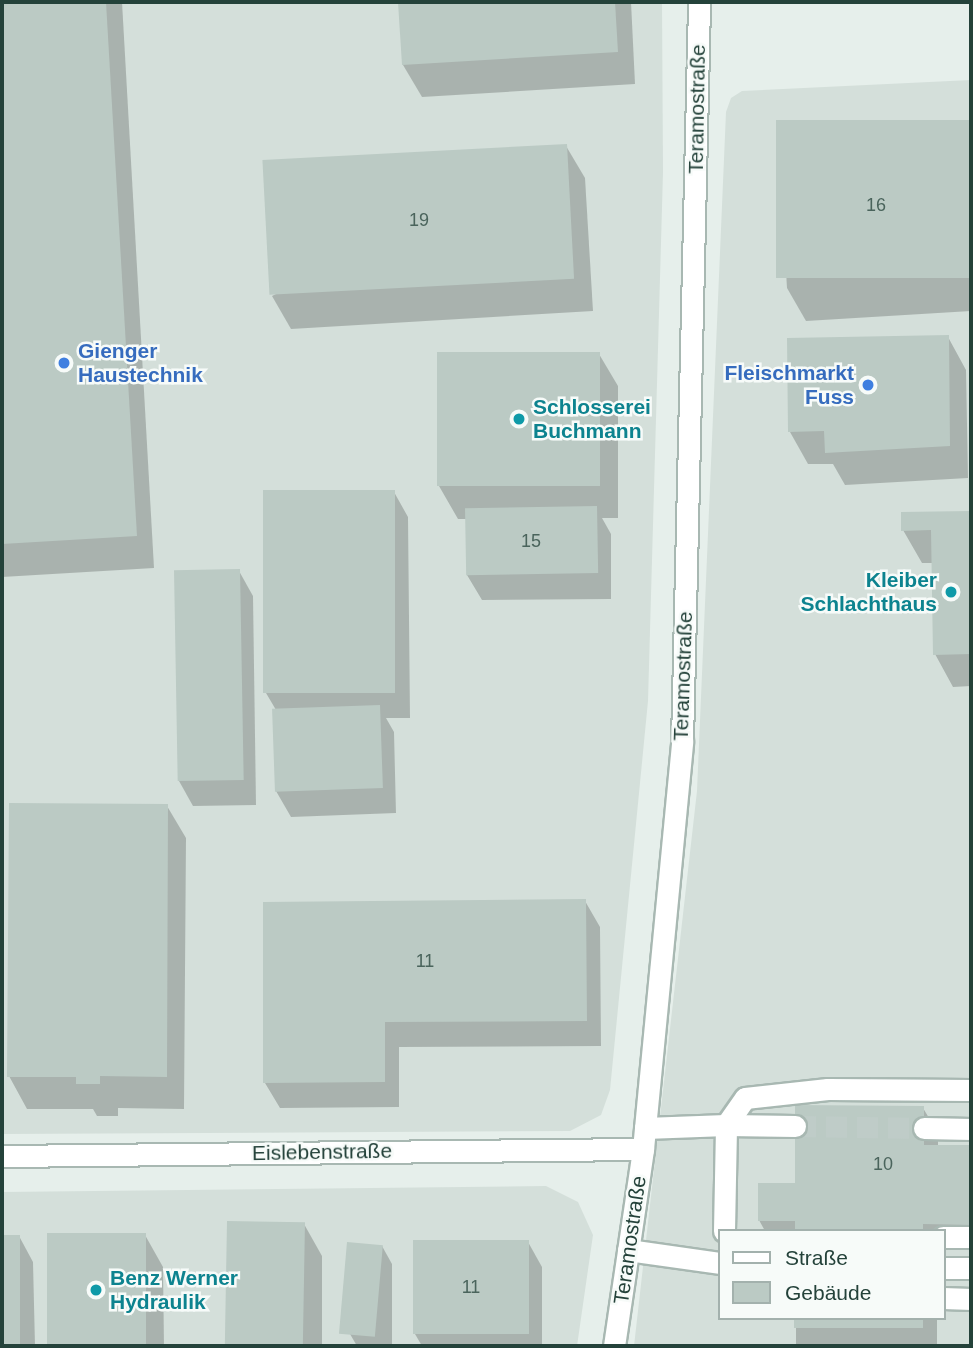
<!DOCTYPE html>
<meta charset="utf-8">
<style>
body{margin:0}
#map{position:relative;width:973px;height:1348px;overflow:hidden;background:#e6efeb;font-family:Arial,sans-serif}
div>[style]{position:absolute}
[style*='--x']{left:calc(var(--x)*1px);top:calc(var(--y)*1px);width:calc(var(--w)*1px);rotate:calc(var(--a)*1deg)}
.built>*{inset:0;background:#d4dfda}
.shadow>*{inset:0;background:#0003;transform-origin:0 0}
.building>*{inset:0;background:#bbcac4;transform-origin:0 0}
.minor-tunnel>*{height:21px;margin-top:-10.5px;transform-origin:0;background:repeating-linear-gradient(90deg,#bfccc8 0 21px,transparent 0 31px)}
.roads{filter:drop-shadow(2px 0 #a8b8b2) drop-shadow(-2px 0 #a8b8b2) drop-shadow(0 2px #a8b8b2) drop-shadow(0 -2px #a8b8b2)}
.minor>*{height:21px;margin:-10.5px;padding:0 10.5px;transform-origin:10.5px;border-radius:10.5px;background:#fff}
.dots>*{width:19px;height:19px;translate:-50% -50%;box-sizing:border-box;border:4px solid #f7fbf9;border-radius:50%}
span{translate:-50% -50%;white-space:nowrap;text-align:center;line-height:1.15;-webkit-text-stroke:5px #f7fbf9;paint-order:stroke}
.number-label{font-size:18px;color:#4a645c}
.number-label span{-webkit-text-stroke-width:0}
.street-label{font-size:21px;color:#24423a}
.shop-label{font-size:21px;color:#366cbe;font-weight:700}
.left{translate:0 -50%;text-align:left}
.right{translate:-100% -50%;text-align:right}
.culture-label{font-size:21px;color:#0d838f;font-weight:700}
.frame{position:absolute;inset:0;border:4px solid #24423a;pointer-events:none}
.legend{position:absolute;left:718px;top:1229px;width:228px;height:91px;box-sizing:border-box;background:#f7fbf9;border:2px solid #a3b1ad;margin:0;padding:9px 12px;list-style:none;font-size:21px;color:#24423a}
.legend li{display:flex;align-items:center;gap:14px;height:35px}
.legend b{width:35px;border:2px solid #a3b1ad}
</style>
<div id="map">
<div class="built">
<i style="clip-path:polygon(2px 2px,662px 2px,663px 172px,648px 701px,610px 1090px,601px 1115px,570px 1131px,2px 1134px)"></i>
<i style="clip-path:polygon(evenodd,971px 80px,971px 1346px,634px 1346px,697px 791px,726px 112px,731px 98px,742px 91px,971px 80px,719px 1231px,943px 1231px,943px 1318px,719px 1318px,719px 1231px)"></i>
<i style="clip-path:polygon(546px 1186px,578px 1202px,593px 1235px,577px 1346px,2px 1346px,2px 1192px)"></i>
</div>
<div class="shadow">
<i style="clip-path:polygon(2px 2px,122px 2px,154px 568px,2px 577px)"></i>
<i style="clip-path:polygon(400px 2px,631px 2px,635px 84px,422px 97px,403px 65px)"></i>
<i style="clip-path:polygon(971px 122px,971px 311px,806px 321px,787px 288px,778px 133px)"></i>
<i style="clip-path:polygon(566px 146px,585px 178px,593px 311px,291px 329px,272px 296px)"></i>
<i style="clip-path:polygon(948px 337px,966px 370px,968px 478px,845px 485px,833px 464px,808px 464px,790px 432px)"></i>
<i style="clip-path:polygon(599px 354px,618px 386px,618px 518px,602px 518px,611px 534px,611px 599px,482px 600px,467px 575px,467px 519px,458px 519px,439px 486px)"></i>
<i style="clip-path:polygon(394px 492px,408px 517px,410px 718px,386px 718px,394px 732px,396px 813px,291px 817px,276px 791px,276px 710px,266px 693px)"></i>
<i style="clip-path:polygon(971px 513px,971px 686px,953px 687px,935px 654px,933px 563px,922px 563px,903px 530px,903px 514px)"></i>
<i style="clip-path:polygon(239px 571px,253px 596px,256px 805px,193px 806px,179px 781px)"></i>
<i style="clip-path:polygon(167px 806px,186px 838px,184px 1109px,118px 1108px,118px 1116px,97px 1116px,93px 1109px,27px 1109px,9px 1076px)"></i>
<i style="clip-path:polygon(585px 901px,600px 927px,601px 1046px,399px 1047px,399px 1107px,280px 1108px,265px 1083px)"></i>
<i style="clip-path:polygon(923px 1108px,938px 1133px,938px 1147px,971px 1147px,971px 1250px,943px 1249px,943px 1231px,765px 1231px,759px 1220px,797px 1185px)"></i>
<i style="clip-path:polygon(229px 1223px,304px 1224px,322px 1256px,322px 1346px,227px 1346px)"></i>
<i style="clip-path:polygon(145px 1235px,163px 1267px,164px 1346px,49px 1346px,48px 1236px)"></i>
<i style="clip-path:polygon(19px 1236px,33px 1262px,35px 1346px,2px 1346px,2px 1237px)"></i>
<i style="clip-path:polygon(528px 1242px,542px 1267px,542px 1346px,422px 1346px,415px 1334px)"></i>
<i style="clip-path:polygon(349px 1244px,382px 1246px,392px 1264px,392px 1346px,357px 1346px,350px 1334px)"></i>
<i style="left:796px;top:1318px;width:141px;height:30px"></i>
</div>
<div class="building">
<i style="clip-path:polygon(2px 2px,106px 2px,137px 536px,2px 544px)"></i>
<i style="clip-path:polygon(398px 2px,615px 2px,618px 52px,402px 65px)"></i>
<i style="left:971px;top:120px;width:158px;height:195px;rotate:90deg"></i>
<i style="left:567px;top:144px;width:135px;height:305px;rotate:87deg"></i>
<i style="clip-path:polygon(949px 335px,950px 446px,825px 453px,824px 431px,788px 432px,787px 338px)"></i>
<i style="left:600px;top:352px;width:134px;height:163px;rotate:90deg"></i>
<i style="left:395px;top:490px;width:203px;height:132px;rotate:90deg"></i>
<i style="left:597px;top:506px;width:67px;height:132px;rotate:89deg"></i>
<i style="clip-path:polygon(971px 511px,971px 654px,933px 655px,931px 530px,901px 531px,901px 512px)"></i>
<i style="left:240px;top:569px;width:211px;height:66px;rotate:89deg"></i>
<i style="left:380px;top:705px;width:83px;height:108px;rotate:88deg"></i>
<i style="clip-path:polygon(9px 803px,168px 804px,167px 1077px,100px 1076px,100px 1084px,76px 1084px,76px 1077px,7px 1077px)"></i>
<i style="clip-path:polygon(586px 899px,587px 1021px,385px 1022px,385px 1082px,263px 1083px,263px 902px)"></i>
<i style="clip-path:polygon(795px 1105px,924px 1106px,924px 1145px,971px 1145px,971px 1225px,923px 1224px,923px 1231px,795px 1231px,795px 1221px,758px 1221px,758px 1183px,795px 1183px)"></i>
<i style="left:227px;top:1221px;width:78px;height:125px;rotate:1deg"></i>
<i style="left:146px;top:1233px;width:113px;height:99px;rotate:90deg"></i>
<i style="left:2px;top:1235px;width:18px;height:111px"></i>
<i style="left:413px;top:1240px;width:116px;height:94px"></i>
<i style="left:347px;top:1242px;width:36px;height:92px;rotate:5deg"></i>
<i style="left:794px;top:1318px;width:129px;height:10px"></i>
</div>
<div class="minor-tunnel">
<i style="--x:795;--y:1126;--w:129;--a:0.9"></i>
</div>
<div class="roads">
<div class="minor">
<i style="--x:645;--y:1128;--w:81;--a:-2.1"></i>
<i style="--x:726;--y:1125;--w:33;--a:-55"></i>
<i style="--x:745;--y:1098;--w:83;--a:-6.2"></i>
<i style="--x:828;--y:1089;--w:143;--a:0.4"></i>
<i style="--x:924;--y:1128;--w:47;--a:1.2"></i>
<i style="--x:2;--y:1156;--w:641;--a:-0.63"></i>
<i style="--x:724;--y:1231;--w:106;--a:-88.9"></i>
<i style="--x:726;--y:1125;--w:69;--a:0.8"></i>
<i style="--x:943;--y:1237;--w:28;--a:0"></i>
<i style="--x:628;--y:1250;--w:92;--a:8.1"></i>
<i style="--x:943;--y:1268;--w:28;--a:0"></i>
<i style="--x:943;--y:1298;--w:28;--a:2"></i>
<i style="--x:614;--y:1346;--w:199;--a:-81.6"></i>
<i style="--x:643;--y:1149;--w:409;--a:-84.5"></i>
<i style="--x:682;--y:742;--w:740;--a:-88.68"></i>
</div>
</div>
<div class="dots">
<i style="left:64px;top:363px;background:#3f7fe0"></i>
<i style="left:868px;top:385px;background:#3f7fe0"></i>
<i style="left:519px;top:419px;background:#0f9aa8"></i>
<i style="left:951px;top:592px;background:#0f9aa8"></i>
<i style="left:96px;top:1290px;background:#0f9aa8"></i>
</div>
<div class="number-label">
<span style="left:876px;top:205px">16</span>
<span style="left:419px;top:220px">19</span>
<span style="left:531px;top:541px">15</span>
<span style="left:425px;top:961px">11</span>
<span style="left:883px;top:1164px">10</span>
<span style="left:471px;top:1287px">11</span>
</div>
<div class="street-label">
<span style="left:697px;top:109px;rotate:-89deg">Teramostraße</span>
<span style="left:683px;top:676px;rotate:-88deg">Teramostraße</span>
<span style="left:322px;top:1152px;rotate:-1deg">Eislebenstraße</span>
<span style="left:630px;top:1240px;rotate:-82deg">Teramostraße</span>
</div>
<div class="shop-label">
<span class="left" style="left:78px;top:363px">Gienger<br>Haustechnik</span>
<span class="right" style="left:854px;top:385px">Fleischmarkt<br>Fuss</span>
</div>
<div class="culture-label">
<span class="left" style="left:533px;top:419px">Schlosserei<br>Buchmann</span>
<span class="right" style="left:937px;top:592px">Kleiber<br>Schlachthaus</span>
<span class="left" style="left:110px;top:1290px">Benz Werner<br>Hydraulik</span>
</div>
<div class="frame"></div>
<ul class="legend">
<li><b style="height:9px;background:#fff"></b>Straße</li>
<li><b style="height:19px;background:#bbcac4"></b>Gebäude</li>
</ul>
</div>
